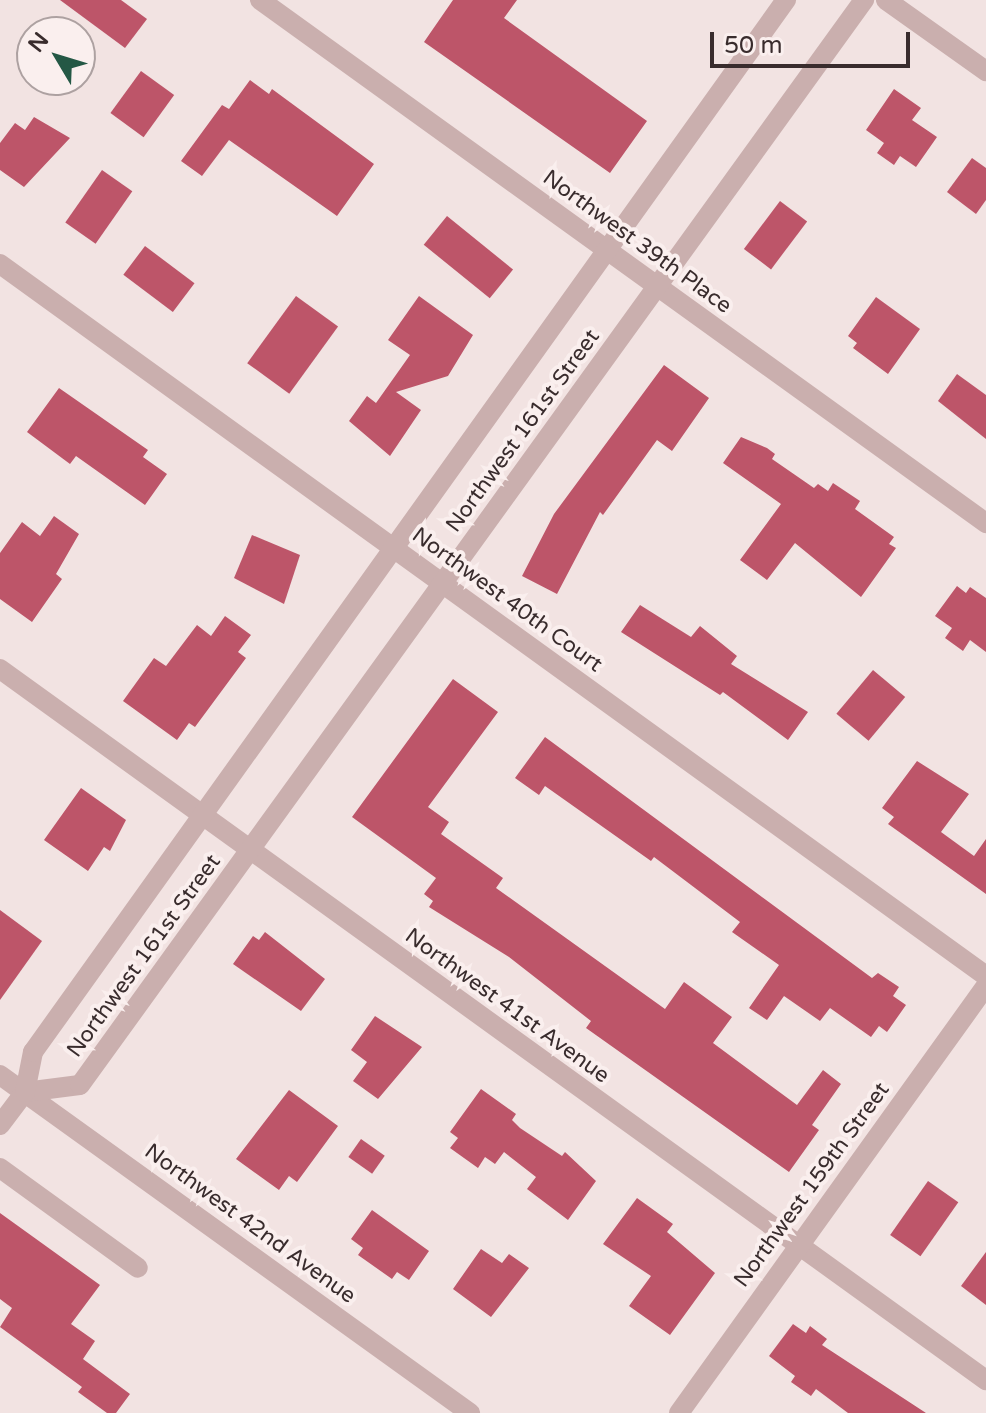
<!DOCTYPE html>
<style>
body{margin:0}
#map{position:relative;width:986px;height:1413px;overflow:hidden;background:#f2e3e2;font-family:"Varela Round",sans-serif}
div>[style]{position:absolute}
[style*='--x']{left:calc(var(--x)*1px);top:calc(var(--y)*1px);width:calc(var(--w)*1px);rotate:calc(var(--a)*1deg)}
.building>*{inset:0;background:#bd5569;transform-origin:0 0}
.minor>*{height:20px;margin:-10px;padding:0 10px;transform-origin:10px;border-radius:10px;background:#caafae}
span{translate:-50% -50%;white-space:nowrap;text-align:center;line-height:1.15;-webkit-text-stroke:8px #faefee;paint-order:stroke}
.street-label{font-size:22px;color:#392c2d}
.north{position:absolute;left:16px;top:16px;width:80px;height:80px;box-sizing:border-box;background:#faefee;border:2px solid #ada1a1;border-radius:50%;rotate:308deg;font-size:22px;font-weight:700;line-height:32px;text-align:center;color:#392c2d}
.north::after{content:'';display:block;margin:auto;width:28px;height:36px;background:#245845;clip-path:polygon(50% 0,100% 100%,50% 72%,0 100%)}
.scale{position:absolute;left:710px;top:32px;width:200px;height:36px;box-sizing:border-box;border:4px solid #392c2d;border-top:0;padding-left:10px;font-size:24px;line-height:28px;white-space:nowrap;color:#392c2d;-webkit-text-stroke:6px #faefee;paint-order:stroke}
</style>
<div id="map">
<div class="building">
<i style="clip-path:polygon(60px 0,121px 0,147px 19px,125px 48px)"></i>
<i style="clip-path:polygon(453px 0,517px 0,504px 18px,647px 121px,610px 173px,424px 42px)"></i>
<i style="left:141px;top:71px;width:41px;height:52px;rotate:36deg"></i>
<i style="clip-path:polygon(250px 80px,269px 94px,272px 89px,374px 164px,337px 216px,229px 140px,202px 176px,181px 161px,222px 105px,229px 109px)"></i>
<i style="clip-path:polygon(894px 89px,921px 108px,912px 120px,937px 137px,916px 167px,900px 156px,894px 165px,877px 153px,884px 143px,866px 130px)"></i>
<i style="clip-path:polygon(34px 117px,70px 138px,24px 187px,0 170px,0 143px,15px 123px,25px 130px)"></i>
<i style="clip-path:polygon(972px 158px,986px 168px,986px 200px,976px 214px,947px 192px)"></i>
<i style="left:102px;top:170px;width:37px;height:64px;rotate:35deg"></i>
<i style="left:780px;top:201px;width:34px;height:60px;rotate:37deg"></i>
<i style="left:447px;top:216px;width:85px;height:37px;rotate:39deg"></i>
<i style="left:145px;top:246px;width:62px;height:36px;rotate:37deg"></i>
<i style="left:296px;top:296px;width:52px;height:83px;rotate:36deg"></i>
<i style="clip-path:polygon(419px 296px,473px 335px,448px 376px,396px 392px,421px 410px,390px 456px,349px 421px,367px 396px,376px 403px,410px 355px,388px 340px)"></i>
<i style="clip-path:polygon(876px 297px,920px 329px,888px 374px,853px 348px,857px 343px,848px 336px)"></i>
<i style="clip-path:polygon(664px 365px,709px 398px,672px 451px,657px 440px,603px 515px,600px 512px,557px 594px,522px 576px,554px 514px)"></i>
<i style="clip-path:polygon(957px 374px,986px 395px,986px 439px,938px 401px)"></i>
<i style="clip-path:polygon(59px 388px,148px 450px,143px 457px,167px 474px,145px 505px,76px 456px,70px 464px,27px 432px)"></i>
<i style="clip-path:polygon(741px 437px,767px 448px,775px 454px,772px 459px,814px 488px,818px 484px,828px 491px,833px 483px,860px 501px,855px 509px,894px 537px,889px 544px,896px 548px,861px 597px,795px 543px,767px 580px,740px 560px,781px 504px,723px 463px)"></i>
<i style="clip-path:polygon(54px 516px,79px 534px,56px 574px,62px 579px,32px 622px,0 599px,0 553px,22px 522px,40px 536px)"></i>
<i style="clip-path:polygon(252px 535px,300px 555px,284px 604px,234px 578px)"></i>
<i style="clip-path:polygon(957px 586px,966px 593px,970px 587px,986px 598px,986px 652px,970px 640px,963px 651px,945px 638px,952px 628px,935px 616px)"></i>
<i style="clip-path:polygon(640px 605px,691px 637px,700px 626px,737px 656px,731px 664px,808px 712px,788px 740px,723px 692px,720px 695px,621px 632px)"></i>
<i style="clip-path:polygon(225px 616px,251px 635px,238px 652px,246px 658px,195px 727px,189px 723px,177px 740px,123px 701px,154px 658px,166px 666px,197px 625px,211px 636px)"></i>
<i style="left:873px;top:670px;width:42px;height:57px;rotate:40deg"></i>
<i style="clip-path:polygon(453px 679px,498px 712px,428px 807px,449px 822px,441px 834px,503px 878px,496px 888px,665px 1009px,684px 982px,732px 1017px,713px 1043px,797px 1105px,823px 1070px,841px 1084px,812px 1125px,819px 1130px,789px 1172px,586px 1028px,591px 1021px,509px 957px,429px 907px,433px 901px,424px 894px,436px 878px,352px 817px)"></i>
<i style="clip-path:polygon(545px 737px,872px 978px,878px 973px,899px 987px,893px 996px,906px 1005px,887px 1032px,879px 1026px,871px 1037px,830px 1008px,820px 1021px,784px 996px,767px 1020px,749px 1008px,779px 965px,732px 932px,740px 922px,654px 857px,651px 861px,545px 786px,539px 795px,515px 778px)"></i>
<i style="clip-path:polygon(917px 761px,969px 794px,941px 832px,974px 856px,986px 839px,986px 894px,888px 824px,894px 817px,882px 808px)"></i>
<i style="clip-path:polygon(81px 788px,126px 820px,110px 851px,104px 847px,88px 871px,44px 840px)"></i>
<i style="clip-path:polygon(0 910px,42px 941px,0 1000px)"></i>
<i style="clip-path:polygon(265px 932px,325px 979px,301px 1011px,233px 964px,253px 936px,259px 940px)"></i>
<i style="clip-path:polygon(375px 1016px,422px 1047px,378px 1099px,353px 1081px,367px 1062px,351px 1050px)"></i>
<i style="clip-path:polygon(481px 1089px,516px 1114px,512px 1120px,520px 1128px,562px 1156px,565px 1152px,596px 1181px,568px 1220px,527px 1189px,536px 1177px,504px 1152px,495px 1164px,485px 1157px,478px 1168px,450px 1148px,458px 1138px,450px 1132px)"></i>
<i style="clip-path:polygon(289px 1090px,338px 1126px,297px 1182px,289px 1176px,279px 1190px,236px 1159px)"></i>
<i style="left:361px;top:1139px;width:29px;height:22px;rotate:35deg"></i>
<i style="left:928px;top:1181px;width:37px;height:66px;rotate:35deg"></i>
<i style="clip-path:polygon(637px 1198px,673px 1224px,667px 1232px,715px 1273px,670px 1335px,629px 1306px,651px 1276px,603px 1244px)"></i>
<i style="clip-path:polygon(372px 1210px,429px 1251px,409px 1280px,397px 1272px,392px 1279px,358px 1255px,363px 1248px,351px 1239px)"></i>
<i style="clip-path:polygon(0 1213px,100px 1285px,71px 1324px,95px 1341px,83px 1359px,130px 1394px,116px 1413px,107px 1413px,78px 1392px,82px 1387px,0 1327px,12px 1308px,0 1299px)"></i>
<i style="clip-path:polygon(481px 1249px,502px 1263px,509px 1254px,529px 1268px,491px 1317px,453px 1289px)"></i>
<i style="clip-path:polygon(986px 1252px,986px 1305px,961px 1286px)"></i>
<i style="clip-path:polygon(793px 1324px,806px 1333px,810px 1326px,827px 1339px,822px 1345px,926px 1413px,848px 1413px,816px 1389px,811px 1396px,791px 1382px,795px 1376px,769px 1356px)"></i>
</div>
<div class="minor">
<i style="--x:260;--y:0;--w:895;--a:35.77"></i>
<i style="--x:886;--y:0;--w:123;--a:35.4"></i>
<i style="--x:0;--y:264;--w:1216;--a:35.83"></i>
<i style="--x:0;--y:669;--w:1216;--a:35.8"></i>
<i style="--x:0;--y:1075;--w:579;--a:35.72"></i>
<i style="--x:25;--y:1092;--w:55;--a:-7.3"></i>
<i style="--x:80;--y:1085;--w:1339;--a:-54.15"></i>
<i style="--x:0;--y:1125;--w:41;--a:-52.9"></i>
<i style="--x:25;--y:1092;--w:41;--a:-78.7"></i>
<i style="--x:33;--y:1052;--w:1294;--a:-54.41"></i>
<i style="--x:0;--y:1168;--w:170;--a:35.9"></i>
<i style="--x:679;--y:1413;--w:526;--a:-54.29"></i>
</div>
<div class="street-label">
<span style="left:637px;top:242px;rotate:36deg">Northwest 39th Place</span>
<span style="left:523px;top:431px;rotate:-54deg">Northwest 161st Street</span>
<span style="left:507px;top:600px;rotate:36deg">Northwest 40th Court</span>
<span style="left:144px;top:956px;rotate:-54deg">Northwest 161st Street</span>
<span style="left:507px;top:1006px;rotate:36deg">Northwest 41st Avenue</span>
<span style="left:812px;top:1185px;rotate:-54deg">Northwest 159th Street</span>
<span style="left:250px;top:1224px;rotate:36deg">Northwest 42nd Avenue</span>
</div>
<div class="north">N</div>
<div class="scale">50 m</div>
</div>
